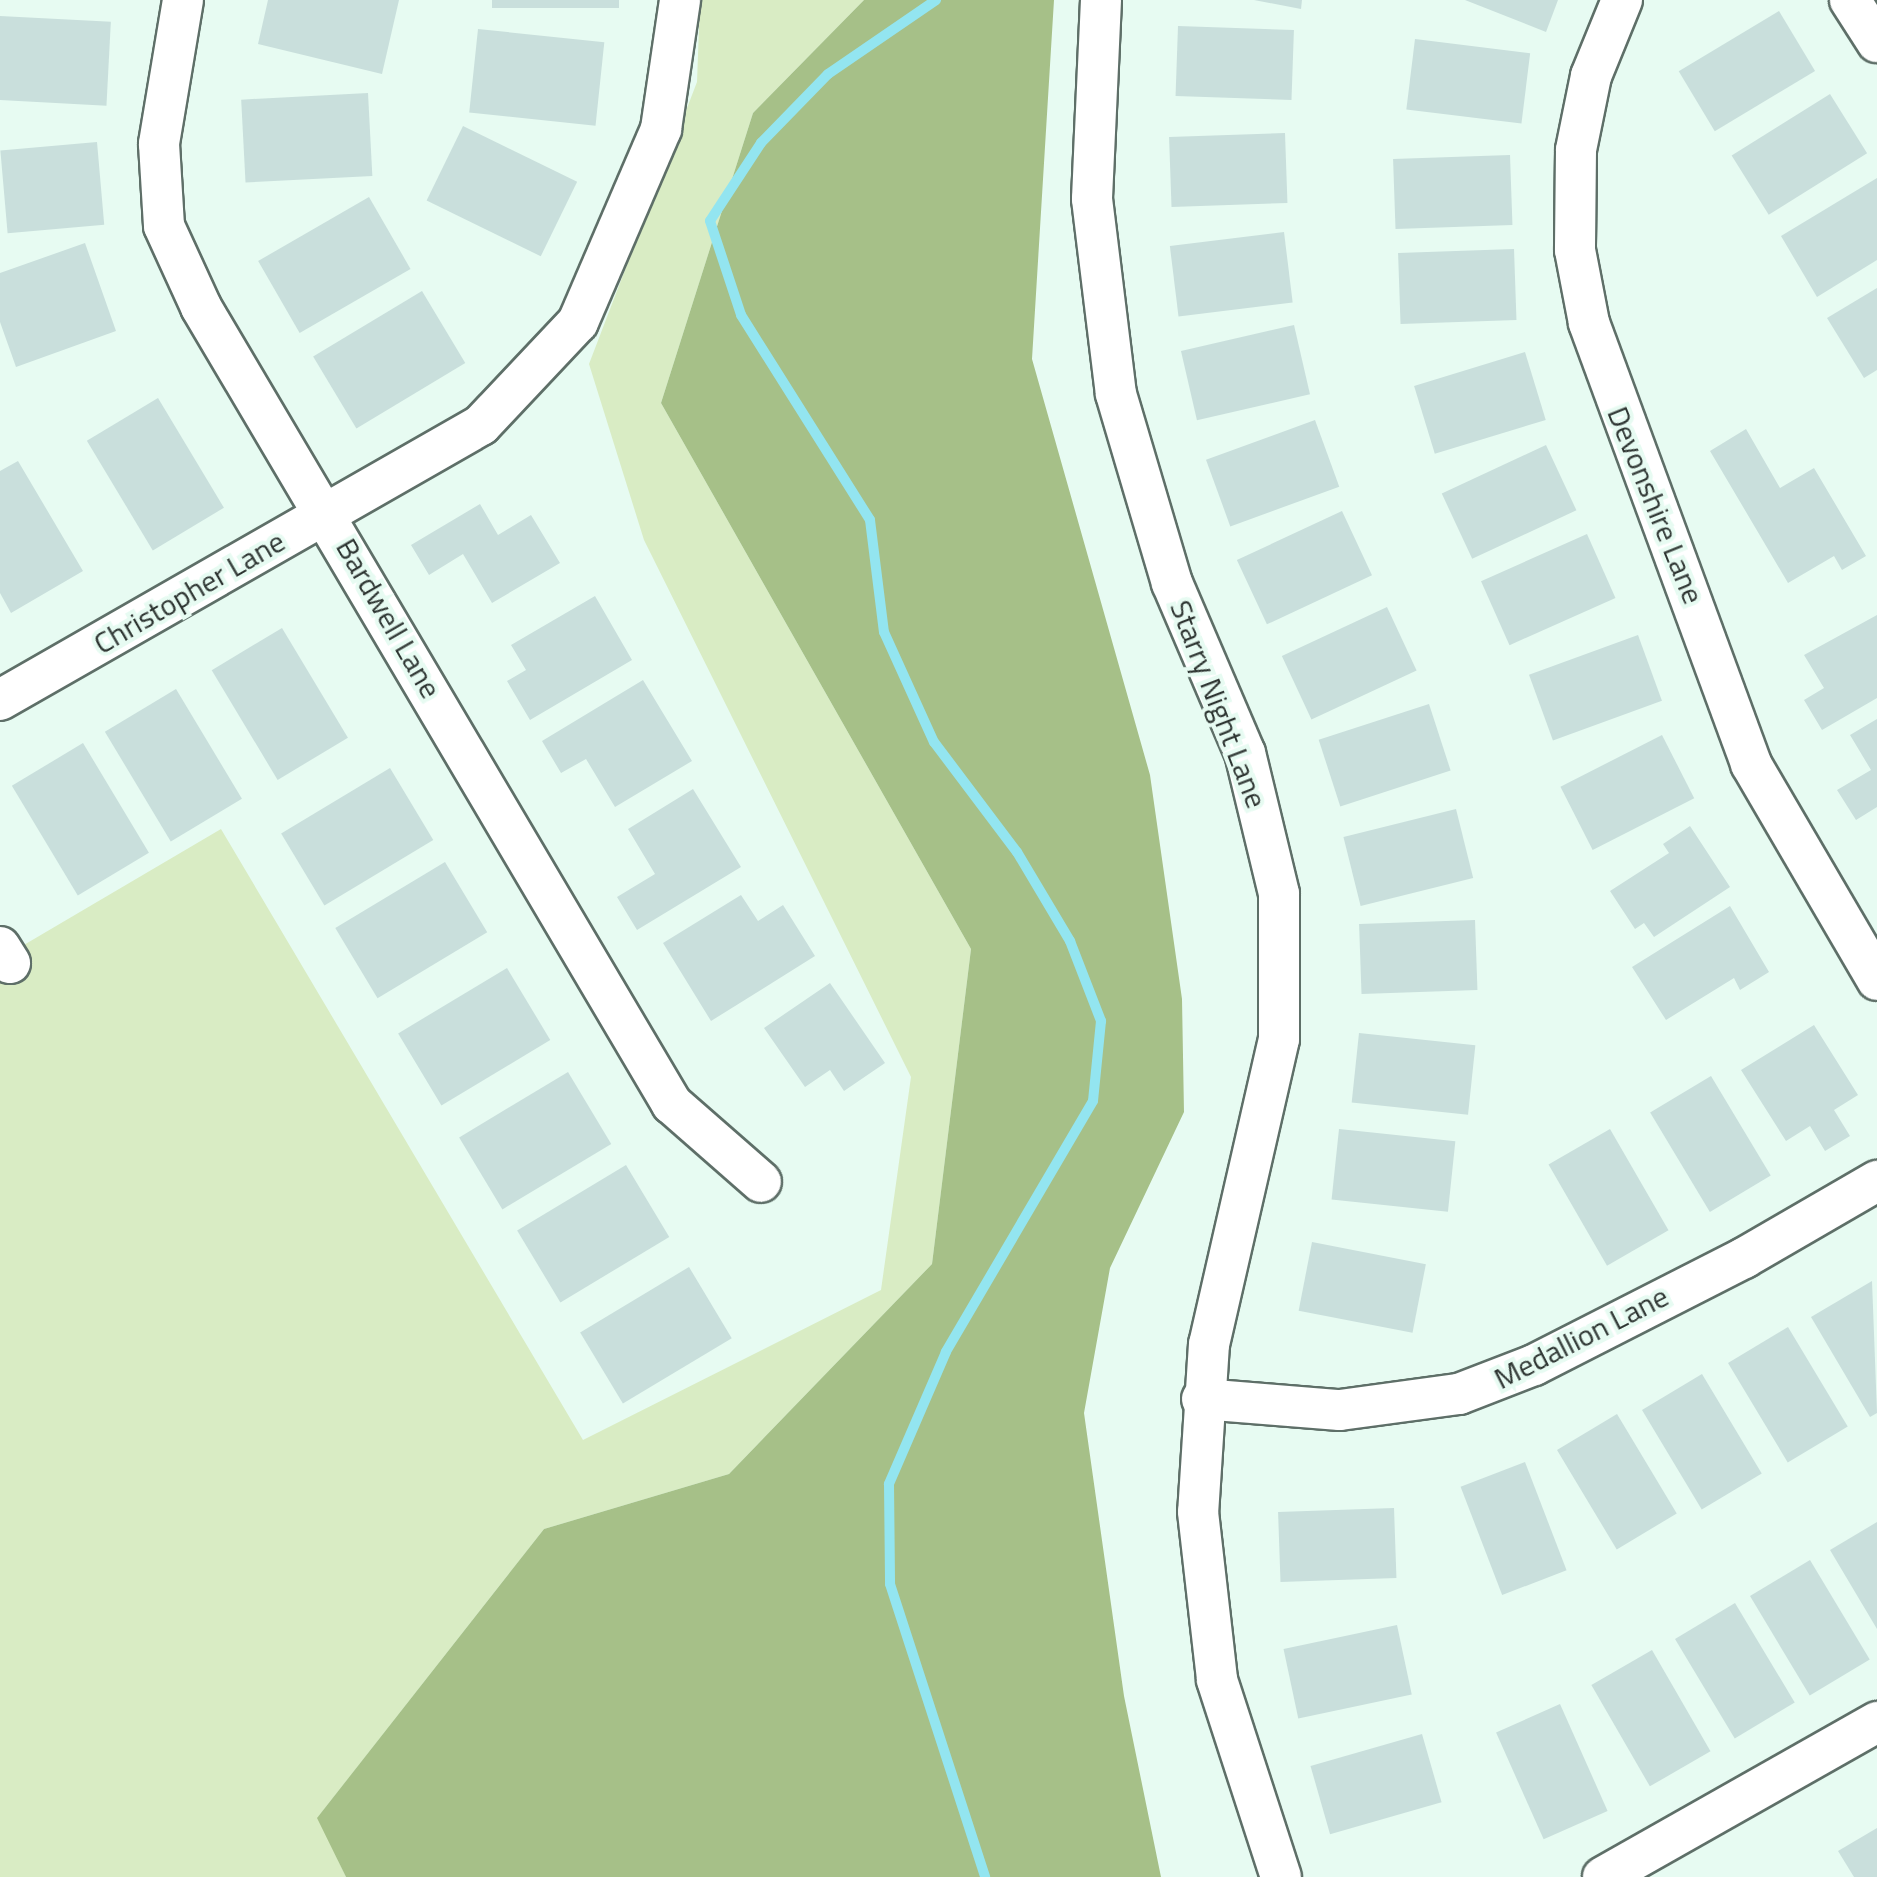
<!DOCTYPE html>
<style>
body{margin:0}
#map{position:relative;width:1877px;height:1877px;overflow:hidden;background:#e7fbf2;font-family:"Titillium Web",sans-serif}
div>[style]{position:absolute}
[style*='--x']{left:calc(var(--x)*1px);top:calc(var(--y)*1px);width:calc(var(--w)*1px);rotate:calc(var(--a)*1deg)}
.green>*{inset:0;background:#d9ecc4}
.forest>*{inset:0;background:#a6c088}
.stream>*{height:10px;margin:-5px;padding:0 5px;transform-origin:5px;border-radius:5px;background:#93e5f0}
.building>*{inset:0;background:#c9dfdc;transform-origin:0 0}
.roads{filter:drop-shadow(2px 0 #5e6f68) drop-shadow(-2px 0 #5e6f68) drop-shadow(0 2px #5e6f68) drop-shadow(0 -2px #5e6f68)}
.minor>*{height:40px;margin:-20px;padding:0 20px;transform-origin:20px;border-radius:20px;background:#fff}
span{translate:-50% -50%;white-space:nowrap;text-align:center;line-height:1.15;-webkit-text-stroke:8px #e7fbf2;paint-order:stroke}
.street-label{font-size:30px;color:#2e3532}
</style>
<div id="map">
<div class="green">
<i style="clip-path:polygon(700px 0,864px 0,753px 113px,661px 403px,971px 949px,932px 1264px,729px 1474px,544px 1529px,318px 1817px,346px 1877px,0 1877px,0 959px,221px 829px,583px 1440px,881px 1290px,911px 1077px,644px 540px,589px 364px,697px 82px)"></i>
</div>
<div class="forest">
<i style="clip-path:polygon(864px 0,1054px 0,1032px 359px,1150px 775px,1182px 999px,1184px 1112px,1110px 1268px,1084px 1413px,1124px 1696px,1161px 1877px,346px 1877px,317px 1818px,544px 1529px,729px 1474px,932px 1264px,971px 949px,661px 403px,753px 113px)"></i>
</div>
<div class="stream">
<i style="--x:936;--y:0;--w:131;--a:145.6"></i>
<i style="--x:828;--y:74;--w:96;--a:134.2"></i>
<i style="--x:761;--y:143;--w:93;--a:123.2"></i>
<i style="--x:710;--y:221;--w:99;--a:71.7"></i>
<i style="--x:741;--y:315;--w:242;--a:57.8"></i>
<i style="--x:870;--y:520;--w:113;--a:82.9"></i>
<i style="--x:884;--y:632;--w:121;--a:65.6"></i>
<i style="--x:934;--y:742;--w:138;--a:53"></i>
<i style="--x:1017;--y:852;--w:104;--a:59.2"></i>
<i style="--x:1070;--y:941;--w:86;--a:68.8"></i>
<i style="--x:1101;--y:1021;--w:80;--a:95.7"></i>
<i style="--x:1093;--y:1101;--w:291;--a:120.4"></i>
<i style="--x:946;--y:1352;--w:144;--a:113.4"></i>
<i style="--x:889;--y:1484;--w:100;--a:89.4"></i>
<i style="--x:890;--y:1584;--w:308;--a:72"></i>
</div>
<div class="building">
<i style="clip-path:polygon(268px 0,399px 0,382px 74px,258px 44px)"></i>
<i style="left:492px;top:0;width:127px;height:8px"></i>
<i style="clip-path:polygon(1254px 0,1302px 0,1301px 9px)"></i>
<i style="clip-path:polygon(1465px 0,1558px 0,1546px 32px)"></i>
<i style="left:1779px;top:11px;width:70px;height:117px;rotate:59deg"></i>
<i style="left:0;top:16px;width:111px;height:84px;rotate:3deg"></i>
<i style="left:1178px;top:26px;width:116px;height:70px;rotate:2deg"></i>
<i style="left:478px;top:29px;width:127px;height:84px;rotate:6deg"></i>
<i style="left:1415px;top:39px;width:116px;height:71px;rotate:7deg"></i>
<i style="left:368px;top:93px;width:83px;height:127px;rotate:87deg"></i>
<i style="left:1830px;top:94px;width:70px;height:116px;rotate:58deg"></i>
<i style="left:463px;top:126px;width:127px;height:83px;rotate:26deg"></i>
<i style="left:1285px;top:133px;width:70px;height:116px;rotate:88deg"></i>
<i style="left:97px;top:142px;width:83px;height:97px;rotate:85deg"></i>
<i style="left:1510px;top:155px;width:70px;height:117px;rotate:88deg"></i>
<i style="clip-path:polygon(1877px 178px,1877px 260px,1817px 297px,1781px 236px)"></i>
<i style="left:369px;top:197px;width:83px;height:128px;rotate:60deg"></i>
<i style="left:1284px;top:232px;width:71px;height:115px;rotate:83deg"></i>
<i style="clip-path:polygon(85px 243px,116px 331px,16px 367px,0 322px,0 273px)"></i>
<i style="left:1514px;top:249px;width:71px;height:116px;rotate:88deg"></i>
<i style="clip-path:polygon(1877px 288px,1877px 370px,1864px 378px,1827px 318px)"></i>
<i style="left:422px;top:291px;width:84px;height:127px;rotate:59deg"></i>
<i style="left:1294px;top:325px;width:71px;height:116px;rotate:77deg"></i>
<i style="left:1525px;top:352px;width:71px;height:116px;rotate:73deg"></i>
<i style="left:158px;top:398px;width:128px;height:83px;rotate:59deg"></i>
<i style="left:1315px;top:420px;width:71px;height:116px;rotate:70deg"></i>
<i style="clip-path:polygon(1746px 429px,1780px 488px,1814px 468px,1866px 556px,1842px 570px,1834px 556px,1788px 583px,1710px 451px)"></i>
<i style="left:1546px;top:445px;width:72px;height:115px;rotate:65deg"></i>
<i style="clip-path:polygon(18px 461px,83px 571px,11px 613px,0 593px,0 471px)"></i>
<i style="clip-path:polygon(480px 504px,498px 535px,531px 515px,560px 563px,492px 603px,463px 554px,429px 575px,411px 545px)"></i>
<i style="left:1342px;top:511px;width:71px;height:116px;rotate:65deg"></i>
<i style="left:1587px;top:534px;width:70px;height:116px;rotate:66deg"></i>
<i style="clip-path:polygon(595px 596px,632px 660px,530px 720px,507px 681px,526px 670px,511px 645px)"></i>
<i style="left:1387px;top:607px;width:70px;height:116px;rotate:65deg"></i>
<i style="clip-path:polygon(1877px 615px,1877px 698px,1822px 730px,1804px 700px,1824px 688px,1804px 655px)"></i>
<i style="left:282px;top:628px;width:128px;height:82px;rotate:59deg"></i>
<i style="left:1638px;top:635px;width:70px;height:116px;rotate:70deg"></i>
<i style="clip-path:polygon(643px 680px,692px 761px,615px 807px,586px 759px,561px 773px,542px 741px)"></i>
<i style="left:176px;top:689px;width:128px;height:83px;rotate:59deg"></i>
<i style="left:1429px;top:704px;width:70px;height:116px;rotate:72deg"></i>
<i style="clip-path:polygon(1877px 719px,1877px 807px,1856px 820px,1837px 790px,1871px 770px,1850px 735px)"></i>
<i style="left:1662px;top:735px;width:71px;height:114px;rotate:63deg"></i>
<i style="left:83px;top:743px;width:128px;height:83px;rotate:59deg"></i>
<i style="left:390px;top:768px;width:84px;height:127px;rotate:59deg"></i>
<i style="clip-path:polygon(693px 789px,741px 867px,637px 930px,617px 897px,655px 874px,628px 829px)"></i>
<i style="left:1456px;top:809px;width:71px;height:116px;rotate:76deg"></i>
<i style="clip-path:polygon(1690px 826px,1730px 887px,1654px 937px,1644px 923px,1635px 929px,1610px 891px,1669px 853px,1663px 844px)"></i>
<i style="left:445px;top:862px;width:82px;height:128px;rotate:59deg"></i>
<i style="clip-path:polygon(741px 895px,758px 921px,783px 905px,815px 956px,711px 1021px,663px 943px)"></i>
<i style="clip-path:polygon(1730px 906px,1769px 972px,1740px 990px,1734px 978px,1666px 1020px,1632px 967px)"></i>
<i style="left:1475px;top:920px;width:70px;height:116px;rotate:88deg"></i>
<i style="left:507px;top:968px;width:84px;height:127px;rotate:59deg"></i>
<i style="clip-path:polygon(830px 983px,885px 1063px,844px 1091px,830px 1070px,805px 1087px,764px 1028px)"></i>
<i style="clip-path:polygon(1814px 1025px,1858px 1095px,1834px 1110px,1850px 1136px,1825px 1151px,1810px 1126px,1786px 1141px,1741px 1070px)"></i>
<i style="left:1359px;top:1033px;width:117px;height:70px;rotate:6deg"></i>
<i style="left:568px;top:1072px;width:84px;height:127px;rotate:59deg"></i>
<i style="left:1711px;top:1076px;width:116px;height:71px;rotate:59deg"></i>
<i style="left:1339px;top:1129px;width:117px;height:71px;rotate:6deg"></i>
<i style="left:1610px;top:1129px;width:117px;height:71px;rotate:60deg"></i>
<i style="left:626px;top:1165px;width:84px;height:127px;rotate:59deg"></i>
<i style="left:1312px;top:1242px;width:116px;height:70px;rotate:11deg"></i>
<i style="left:689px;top:1267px;width:83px;height:127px;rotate:59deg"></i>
<i style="clip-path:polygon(1872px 1281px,1877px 1413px,1870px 1417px,1811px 1317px)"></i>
<i style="left:1788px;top:1327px;width:116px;height:70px;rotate:59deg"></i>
<i style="left:1702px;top:1374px;width:116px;height:70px;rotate:59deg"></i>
<i style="left:1617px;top:1414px;width:116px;height:70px;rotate:59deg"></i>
<i style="left:1525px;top:1462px;width:116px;height:69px;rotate:69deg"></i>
<i style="left:1394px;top:1508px;width:70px;height:116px;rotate:88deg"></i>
<i style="clip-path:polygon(1877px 1522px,1877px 1629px,1830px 1550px)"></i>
<i style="left:1810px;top:1560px;width:116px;height:70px;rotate:59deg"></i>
<i style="left:1735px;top:1603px;width:116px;height:70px;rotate:59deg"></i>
<i style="left:1397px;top:1625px;width:71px;height:116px;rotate:78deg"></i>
<i style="left:1652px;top:1650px;width:117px;height:70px;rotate:60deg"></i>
<i style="left:1560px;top:1704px;width:117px;height:70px;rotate:66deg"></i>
<i style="left:1422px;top:1734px;width:71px;height:116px;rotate:74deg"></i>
<i style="clip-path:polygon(1877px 1828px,1877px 1877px,1854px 1877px,1838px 1851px)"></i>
</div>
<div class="roads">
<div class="minor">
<i style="--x:183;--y:0;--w:146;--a:99.5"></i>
<i style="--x:159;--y:144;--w:82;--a:86.5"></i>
<i style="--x:164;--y:226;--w:89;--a:65.4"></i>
<i style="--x:201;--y:307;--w:926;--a:59.42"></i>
<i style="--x:672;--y:1104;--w:118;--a:41.2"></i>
<i style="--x:1101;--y:0;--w:199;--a:92.6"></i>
<i style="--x:1092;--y:199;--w:196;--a:83"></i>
<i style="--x:1116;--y:394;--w:197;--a:73.5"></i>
<i style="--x:1172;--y:583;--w:185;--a:66.8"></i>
<i style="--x:1245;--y:753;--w:145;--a:76.4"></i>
<i style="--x:1279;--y:894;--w:145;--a:90"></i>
<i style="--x:1279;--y:1039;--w:313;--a:102.9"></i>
<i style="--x:1209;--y:1344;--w:168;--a:93.7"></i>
<i style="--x:1198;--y:1512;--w:169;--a:83.5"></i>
<i style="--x:1217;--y:1680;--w:207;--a:72"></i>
<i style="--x:1622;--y:0;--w:82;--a:112.2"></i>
<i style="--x:1591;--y:76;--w:76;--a:101.5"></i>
<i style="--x:1576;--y:150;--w:100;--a:90.6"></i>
<i style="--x:1575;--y:250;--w:74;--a:79.1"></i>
<i style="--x:1589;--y:323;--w:470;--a:69.8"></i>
<i style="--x:1751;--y:764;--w:250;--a:59.7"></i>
<i style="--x:1850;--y:0;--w:50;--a:57.3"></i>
<i style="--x:0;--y:700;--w:554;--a:-29.76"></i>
<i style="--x:481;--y:425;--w:141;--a:-46.7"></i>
<i style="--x:578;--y:322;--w:210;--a:-66.7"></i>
<i style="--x:661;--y:129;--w:130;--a:-81.6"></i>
<i style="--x:0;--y:947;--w:19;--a:58"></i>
<i style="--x:1202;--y:1399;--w:138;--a:4.6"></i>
<i style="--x:1340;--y:1410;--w:120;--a:-7.7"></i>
<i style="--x:1459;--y:1394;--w:80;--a:-21.1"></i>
<i style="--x:1534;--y:1365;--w:236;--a:-27"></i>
<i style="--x:1744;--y:1258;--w:154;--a:-30.1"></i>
<i style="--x:1603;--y:1877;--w:315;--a:-29.5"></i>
</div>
</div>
<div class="street-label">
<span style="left:1656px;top:505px;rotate:68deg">Devonshire Lane</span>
<span style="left:189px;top:592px;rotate:-30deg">Christopher Lane</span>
<span style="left:389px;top:618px;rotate:60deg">Bardwell Lane</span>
<span style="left:1219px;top:704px;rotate:69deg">Starry Night Lane</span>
<span style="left:1581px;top:1337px;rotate:-27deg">Medallion Lane</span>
</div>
</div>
